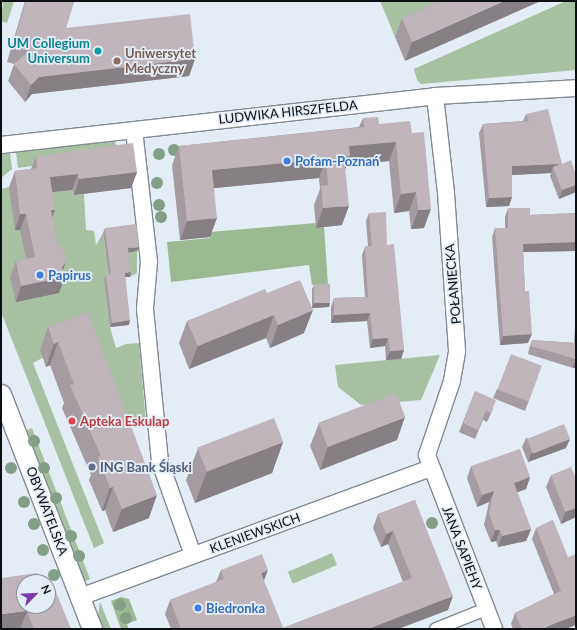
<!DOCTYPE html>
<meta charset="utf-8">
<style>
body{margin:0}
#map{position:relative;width:577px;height:630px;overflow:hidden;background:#e4edf6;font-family:Lato,sans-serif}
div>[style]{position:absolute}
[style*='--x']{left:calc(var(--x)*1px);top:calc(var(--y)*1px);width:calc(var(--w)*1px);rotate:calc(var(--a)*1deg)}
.green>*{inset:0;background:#a8c1a2;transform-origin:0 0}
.forest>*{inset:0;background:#9bba94}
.roads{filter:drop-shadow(1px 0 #828a92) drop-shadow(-1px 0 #828a92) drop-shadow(0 1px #828a92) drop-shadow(0 -1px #828a92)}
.pedestrian>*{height:12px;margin:-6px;padding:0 6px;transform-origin:6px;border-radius:6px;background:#fff}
.minor>*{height:16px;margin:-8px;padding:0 8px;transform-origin:8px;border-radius:8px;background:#fff}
.tertiary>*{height:19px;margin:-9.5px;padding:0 9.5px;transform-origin:9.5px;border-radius:9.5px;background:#fff}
.trees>*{width:12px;height:12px;margin:-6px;border-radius:50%;background:#849f87}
.wall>*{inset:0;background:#a59ca1}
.shaded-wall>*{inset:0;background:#867f83}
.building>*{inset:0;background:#c0b5bb;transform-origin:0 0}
.dots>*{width:11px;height:11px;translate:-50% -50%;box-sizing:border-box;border:2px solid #e4edf6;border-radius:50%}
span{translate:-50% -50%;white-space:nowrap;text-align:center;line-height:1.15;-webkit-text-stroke:3.5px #e4edf6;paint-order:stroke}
.culture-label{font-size:13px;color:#0d838f;font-weight:700}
.right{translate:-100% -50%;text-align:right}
.education-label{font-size:13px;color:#785e54;font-weight:700}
.left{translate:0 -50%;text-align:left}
.street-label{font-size:13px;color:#0d1013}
.shop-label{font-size:13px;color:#366cbe;font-weight:700}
.health-label{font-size:13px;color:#be3a42;font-weight:700}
.service-label{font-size:13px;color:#4e5e75;font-weight:700}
.frame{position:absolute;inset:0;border:2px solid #0d1013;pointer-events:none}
.north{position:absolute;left:16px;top:574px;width:40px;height:40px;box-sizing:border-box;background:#e4edf6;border:1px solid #8e959b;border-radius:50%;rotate:66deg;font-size:11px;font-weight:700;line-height:16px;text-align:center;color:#0d1013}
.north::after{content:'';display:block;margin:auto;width:14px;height:18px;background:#7b39ae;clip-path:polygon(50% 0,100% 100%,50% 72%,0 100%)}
</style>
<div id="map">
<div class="green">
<i style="clip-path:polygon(3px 1px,14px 1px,7px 23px,1px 21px)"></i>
<i style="clip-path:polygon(380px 1px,476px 1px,395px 37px)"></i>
<i style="clip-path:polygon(566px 1px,576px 1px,576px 70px,421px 84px,417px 80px,414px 69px)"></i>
<i style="clip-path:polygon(113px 141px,125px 153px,18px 168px,16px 152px)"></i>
<i style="clip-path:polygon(10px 153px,12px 169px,1px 178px,1px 154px)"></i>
<i style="clip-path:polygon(9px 187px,44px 193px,72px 190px,74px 195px,84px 194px,86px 230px,94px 231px,96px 245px,103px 233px,106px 255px,137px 251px,137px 273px,130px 277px,128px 266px,110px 327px,116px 348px,126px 344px,139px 343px,146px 422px,123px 432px,46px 356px,33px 363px,104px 543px,94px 548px,1px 312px,1px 189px)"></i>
<i style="clip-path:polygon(440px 355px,421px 400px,361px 405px,338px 387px,335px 365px)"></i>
<i style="left:32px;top:428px;width:162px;height:6px;rotate:69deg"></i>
<i style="left:332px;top:553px;width:13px;height:48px;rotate:67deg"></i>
<i style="clip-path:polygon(100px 602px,111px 629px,104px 629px,98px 616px)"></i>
</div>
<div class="forest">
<i style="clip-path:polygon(316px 223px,316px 228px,324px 227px,328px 284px,312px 285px,309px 265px,171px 282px,167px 242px,210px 238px,210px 232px)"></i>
<i style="clip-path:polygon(121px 597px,129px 599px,137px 620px,127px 624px,129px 629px,121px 629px,111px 601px)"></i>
</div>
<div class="roads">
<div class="pedestrian">
<i style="--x:436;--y:629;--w:54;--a:-21.8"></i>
</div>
<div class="minor">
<i style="--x:435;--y:96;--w:98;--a:83.5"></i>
<i style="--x:446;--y:193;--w:159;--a:86"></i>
<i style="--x:457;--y:352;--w:29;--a:100"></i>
<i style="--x:452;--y:381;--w:78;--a:108.7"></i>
<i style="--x:427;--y:455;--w:186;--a:68.9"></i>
<i style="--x:134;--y:130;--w:132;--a:83.5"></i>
<i style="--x:149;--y:261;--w:48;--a:94.8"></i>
<i style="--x:145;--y:309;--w:154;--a:84.4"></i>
<i style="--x:160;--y:462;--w:99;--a:70.5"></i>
<i style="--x:1;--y:145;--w:437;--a:-6.4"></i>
<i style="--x:435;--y:96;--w:141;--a:-3.2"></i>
<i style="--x:80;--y:597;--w:373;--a:-20.2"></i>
</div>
<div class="tertiary">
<i style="--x:1;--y:394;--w:252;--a:68.8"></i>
</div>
</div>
<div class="trees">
<i style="left:174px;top:150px"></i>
<i style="left:159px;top:154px"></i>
<i style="left:157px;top:183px"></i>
<i style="left:159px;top:205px"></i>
<i style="left:161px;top:217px"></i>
<i style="left:34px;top:441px"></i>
<i style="left:11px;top:468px"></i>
<i style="left:44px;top:468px"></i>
<i style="left:56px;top:498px"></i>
<i style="left:24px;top:502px"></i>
<i style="left:432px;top:523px"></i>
<i style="left:34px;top:524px"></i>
<i style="left:71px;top:536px"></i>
<i style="left:43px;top:550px"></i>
<i style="left:79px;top:556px"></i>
<i style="left:54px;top:575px"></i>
<i style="left:120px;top:605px"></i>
<i style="left:126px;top:618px"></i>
</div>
<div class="wall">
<i style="clip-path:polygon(25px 1px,74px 1px,66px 28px,195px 59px,189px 76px,32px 94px,25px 102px,8px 81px,14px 64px,7px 62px)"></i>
<i style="clip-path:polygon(440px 1px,405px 61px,395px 37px,402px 18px)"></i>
<i style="clip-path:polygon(526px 114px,562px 164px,576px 175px,576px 192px,559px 199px,550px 176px,551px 173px,512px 175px,512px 197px,509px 206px,486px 207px,479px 133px,483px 124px,523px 121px)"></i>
<i style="clip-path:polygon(363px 118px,379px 124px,412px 133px,424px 228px,411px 229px,409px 211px,394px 213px,389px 161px,347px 165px,345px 168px,342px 225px,316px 228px,314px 205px,320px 189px,319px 178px,214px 188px,210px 237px,180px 240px,172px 165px,179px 146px,359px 127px)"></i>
<i style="clip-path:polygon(36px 156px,137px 172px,131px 188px,74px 195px,72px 190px,52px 192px,52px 217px,63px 270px,59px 293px,16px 302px,10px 277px,16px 261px,26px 259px,20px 230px,15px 230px,9px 187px,15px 171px,31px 169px)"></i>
<i style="clip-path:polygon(508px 208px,530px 215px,576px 213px,576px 251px,523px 252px,525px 291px,528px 343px,500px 345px,492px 237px,495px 228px,505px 228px,505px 217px)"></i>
<i style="clip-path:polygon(369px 213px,387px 245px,404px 350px,401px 359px,386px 360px,385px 346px,370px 348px,367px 321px,331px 323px,331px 307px,334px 298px,365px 297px,362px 255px,365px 247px,368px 246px,366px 221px)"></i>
<i style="clip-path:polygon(105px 228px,137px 251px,129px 252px,130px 277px,125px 277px,129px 325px,110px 327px,104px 279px,106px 275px,109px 275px,103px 233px)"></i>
<i style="clip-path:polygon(314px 285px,329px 307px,312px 308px,312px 289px)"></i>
<i style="clip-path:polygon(267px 293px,304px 333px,270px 348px,266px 338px,189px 369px,179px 343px,187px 321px)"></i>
<i style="clip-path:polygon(88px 312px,149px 518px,113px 532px,105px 510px,102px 511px,89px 480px,91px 475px,62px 408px,64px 403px,50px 365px,46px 367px,40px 350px,48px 327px)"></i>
<i style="clip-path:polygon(576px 323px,576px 368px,573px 368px,528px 354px,529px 349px,532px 340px,574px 343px,575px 325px)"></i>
<i style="clip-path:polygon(538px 376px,525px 411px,493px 398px,497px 389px)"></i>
<i style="clip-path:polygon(475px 391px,493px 409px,487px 422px,483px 420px,475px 439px,459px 432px)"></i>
<i style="clip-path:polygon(319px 423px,397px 440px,320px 470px,310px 446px)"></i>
<i style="clip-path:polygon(526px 438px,566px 448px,528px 462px,522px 447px)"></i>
<i style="clip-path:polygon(283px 442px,272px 473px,195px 503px,186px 480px,198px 448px)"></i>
<i style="clip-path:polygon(471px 466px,530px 477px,526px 489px,517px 492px,531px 529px,526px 541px,498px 547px,496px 541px,491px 542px,484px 525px,489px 502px,477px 507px,467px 478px)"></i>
<i style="clip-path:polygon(551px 475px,576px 476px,576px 517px,561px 524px,546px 487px)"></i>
<i style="clip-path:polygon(415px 500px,448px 610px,398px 629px,171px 629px,165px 614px,170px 600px,216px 582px,221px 570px,264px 581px,283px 628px,403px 582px,388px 544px,381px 547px,373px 528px,378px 514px)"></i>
<i style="clip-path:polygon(553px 520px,566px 629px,513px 629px,511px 624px,515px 613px,554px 594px,532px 539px,536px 528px)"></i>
<i style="clip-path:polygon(41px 582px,71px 629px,1px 629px)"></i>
</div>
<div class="shaded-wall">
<i style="clip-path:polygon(504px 1px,541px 1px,405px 61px,412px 42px)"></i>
<i style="clip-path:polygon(195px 59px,189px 76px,32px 94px,25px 102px,31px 85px,39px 77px)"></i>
<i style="clip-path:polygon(396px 142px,389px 161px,347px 165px,343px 175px,344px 157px,349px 146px)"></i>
<i style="clip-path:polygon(326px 159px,319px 178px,205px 189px,212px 170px)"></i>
<i style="clip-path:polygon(560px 164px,553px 167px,551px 173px,509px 175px,512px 166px)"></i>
<i style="clip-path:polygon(137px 172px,131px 188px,74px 195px,79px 179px)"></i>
<i style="clip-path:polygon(78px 174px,72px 190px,44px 193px,50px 177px)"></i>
<i style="clip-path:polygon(576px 185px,576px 192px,559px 199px,562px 190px)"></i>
<i style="clip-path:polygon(416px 192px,409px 211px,394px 213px,401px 194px)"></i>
<i style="clip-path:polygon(512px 197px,509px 206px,486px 207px,489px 198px)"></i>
<i style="clip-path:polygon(349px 206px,342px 225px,316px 228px,323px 208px)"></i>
<i style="clip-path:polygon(431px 209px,424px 228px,411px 229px,418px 210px)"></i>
<i style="clip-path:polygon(51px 210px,55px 210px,49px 226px)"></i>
<i style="clip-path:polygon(20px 214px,26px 214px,20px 230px,15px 230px)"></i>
<i style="clip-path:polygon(217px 218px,210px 237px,180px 240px,187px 221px)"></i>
<i style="clip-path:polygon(576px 242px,576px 251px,520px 252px,523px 244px)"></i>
<i style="clip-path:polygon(139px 247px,137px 251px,126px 253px,128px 248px)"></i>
<i style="clip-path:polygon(66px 262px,60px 278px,65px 277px,59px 293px,16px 302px,21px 286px,62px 267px)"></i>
<i style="clip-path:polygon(131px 272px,130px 277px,123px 277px,125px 273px)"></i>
<i style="clip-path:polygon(314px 303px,330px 303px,329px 307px,312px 308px)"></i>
<i style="clip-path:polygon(313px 310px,304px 333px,270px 348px,278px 325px)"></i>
<i style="clip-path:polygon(370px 313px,367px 321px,331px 323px,334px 315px)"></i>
<i style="clip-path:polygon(274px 315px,266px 338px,189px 369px,198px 346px)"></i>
<i style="clip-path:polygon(130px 320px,129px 325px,110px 327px,112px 323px)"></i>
<i style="clip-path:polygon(532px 334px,528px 343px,500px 345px,503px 336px)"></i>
<i style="clip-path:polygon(388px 338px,385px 346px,370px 348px,373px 339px)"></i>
<i style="clip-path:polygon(58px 342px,50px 365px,46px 367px,54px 344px)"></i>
<i style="clip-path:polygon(404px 350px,401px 359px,386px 360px,390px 351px)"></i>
<i style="clip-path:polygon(576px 359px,576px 368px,573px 368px)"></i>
<i style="clip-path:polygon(405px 417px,397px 440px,320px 470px,328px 447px)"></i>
<i style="clip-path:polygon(570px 439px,566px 448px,528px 462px,531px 453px)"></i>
<i style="clip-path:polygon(283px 442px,272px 473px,195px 503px,207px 471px)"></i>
<i style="clip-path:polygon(530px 477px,526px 489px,510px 495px,514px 483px)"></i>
<i style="clip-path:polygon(113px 487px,105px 510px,102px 511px,110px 488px)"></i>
<i style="clip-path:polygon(494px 491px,489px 502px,477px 507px,482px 495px)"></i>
<i style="clip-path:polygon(157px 495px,149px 518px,113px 532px,122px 509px)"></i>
<i style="clip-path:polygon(576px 508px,576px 517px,561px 524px,565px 512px)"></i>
<i style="clip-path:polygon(531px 529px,526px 541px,498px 547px,502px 536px)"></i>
<i style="clip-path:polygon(495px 530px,500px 530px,496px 541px,491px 542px)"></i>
<i style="clip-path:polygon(393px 531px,388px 544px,381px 547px,386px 534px)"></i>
<i style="clip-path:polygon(268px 570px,263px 583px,261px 573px)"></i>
<i style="clip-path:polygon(453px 596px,448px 610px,398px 629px,368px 629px)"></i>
<i style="clip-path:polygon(27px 611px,20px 629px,1px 629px,1px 614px)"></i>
<i style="clip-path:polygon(576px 615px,576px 625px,566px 629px,545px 629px,546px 627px)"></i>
</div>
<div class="building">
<i style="clip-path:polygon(26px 1px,74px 1px,66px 28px,190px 14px,195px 59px,39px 77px,31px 85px,14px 64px,30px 50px,13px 45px)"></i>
<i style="clip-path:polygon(440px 1px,504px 1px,412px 42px,402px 18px)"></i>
<i style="clip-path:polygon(548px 109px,562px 164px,571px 160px,576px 175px,576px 185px,562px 190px,553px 167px,560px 164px,512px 166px,512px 197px,489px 198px,483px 124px,529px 121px,526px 114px)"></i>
<i style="clip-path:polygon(378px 117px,379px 124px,410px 121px,412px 133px,424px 132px,431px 209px,418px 210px,416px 192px,401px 194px,396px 142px,349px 146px,350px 156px,344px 157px,349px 206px,323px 208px,321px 186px,328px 185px,326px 159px,212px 170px,217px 218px,187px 221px,179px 146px,364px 127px,363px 118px)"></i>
<i style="clip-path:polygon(133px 143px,137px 172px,79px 179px,78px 174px,50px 177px,55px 210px,51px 210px,57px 242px,66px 254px,66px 262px,62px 267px,65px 277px,21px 286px,16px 261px,35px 257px,26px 214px,20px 214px,15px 171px,37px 168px,36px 156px)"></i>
<i style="clip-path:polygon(508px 208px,530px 208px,530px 215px,576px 213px,576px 242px,523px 244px,525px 291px,529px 291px,532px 334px,503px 336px,495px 228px,508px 228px)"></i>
<i style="clip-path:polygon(386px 212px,387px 245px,394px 244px,404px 350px,390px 351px,388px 338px,373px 339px,370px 313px,334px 315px,334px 298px,368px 297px,365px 247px,372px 246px,369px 213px)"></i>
<i style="clip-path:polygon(136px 224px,139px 247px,128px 248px,131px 272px,125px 273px,130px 320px,112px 323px,106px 275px,111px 274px,105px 228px)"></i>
<i style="clip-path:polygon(300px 280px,313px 310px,278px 325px,274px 315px,198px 346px,187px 321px,265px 289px,267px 293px)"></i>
<i style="left:330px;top:284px;width:19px;height:16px;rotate:90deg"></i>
<i style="clip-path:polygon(88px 312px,157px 495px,122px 509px,113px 487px,110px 488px,98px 457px,101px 456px,70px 385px,74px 384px,58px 342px,54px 344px,48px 327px)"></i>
<i style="clip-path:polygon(532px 340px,576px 343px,576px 359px,531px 346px)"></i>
<i style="left:511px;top:354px;width:33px;height:38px;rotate:21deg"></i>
<i style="clip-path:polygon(475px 391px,496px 400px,491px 413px,486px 411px,478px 430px,463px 423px)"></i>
<i style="left:396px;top:393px;width:26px;height:83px;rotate:69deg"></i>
<i style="left:274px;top:418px;width:26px;height:82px;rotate:69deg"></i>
<i style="left:564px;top:424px;width:16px;height:40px;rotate:68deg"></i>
<i style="clip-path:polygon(520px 449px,530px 477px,514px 483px,531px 529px,502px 536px,500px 530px,495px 530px,489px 513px,494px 491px,482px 495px,471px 466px)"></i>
<i style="clip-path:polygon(571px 467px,575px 476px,576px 476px,576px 508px,565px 512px,551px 475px)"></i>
<i style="clip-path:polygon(415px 500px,453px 596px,368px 629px,181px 629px,170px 600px,224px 579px,221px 570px,262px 554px,268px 570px,261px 573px,283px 628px,412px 578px,393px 531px,386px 534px,378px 514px)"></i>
<i style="clip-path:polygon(553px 520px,568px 557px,576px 554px,576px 591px,575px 592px,576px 594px,576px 615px,546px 627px,547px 629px,522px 629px,515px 613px,561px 591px,536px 528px)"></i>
<i style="clip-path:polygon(38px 573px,41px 582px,24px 582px,24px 606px,48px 606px,48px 582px,52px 582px,71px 629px,34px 629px,27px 611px,1px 614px,1px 578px)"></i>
</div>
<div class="dots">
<i style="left:98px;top:51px;background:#0f9aa8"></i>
<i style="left:117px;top:61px;background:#8d6e63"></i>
<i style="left:287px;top:161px;background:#3f7fe0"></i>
<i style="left:40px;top:275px;background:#3f7fe0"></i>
<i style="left:72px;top:421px;background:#e0444e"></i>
<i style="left:92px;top:467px;background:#5c6f8a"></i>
<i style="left:198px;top:608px;background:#3f7fe0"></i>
</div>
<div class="culture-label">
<span class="right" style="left:90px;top:51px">UM Collegium<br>Universum</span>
</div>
<div class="education-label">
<span class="left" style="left:125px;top:61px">Uniwersytet<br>Medyczny</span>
</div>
<div class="street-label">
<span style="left:288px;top:112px;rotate:-6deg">LUDWIKA HIRSZFELDA</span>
<span style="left:453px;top:284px;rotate:-95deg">POŁANIECKA</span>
<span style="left:47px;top:511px;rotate:69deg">OBYWATELSKA</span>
<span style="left:255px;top:533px;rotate:-20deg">KLENIEWSKICH</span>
<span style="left:462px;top:548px;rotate:69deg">JANA SAPIEHY</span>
</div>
<div class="shop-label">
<span class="left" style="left:295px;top:161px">Pofam-Poznań</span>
<span class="left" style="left:48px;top:275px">Papirus</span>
<span class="left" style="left:206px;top:608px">Biedronka</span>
</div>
<div class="health-label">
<span class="left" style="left:80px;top:421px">Apteka Eskulap</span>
</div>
<div class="service-label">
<span class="left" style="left:100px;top:467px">ING Bank Śląski</span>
</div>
<div class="frame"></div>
<div class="north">N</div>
</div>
